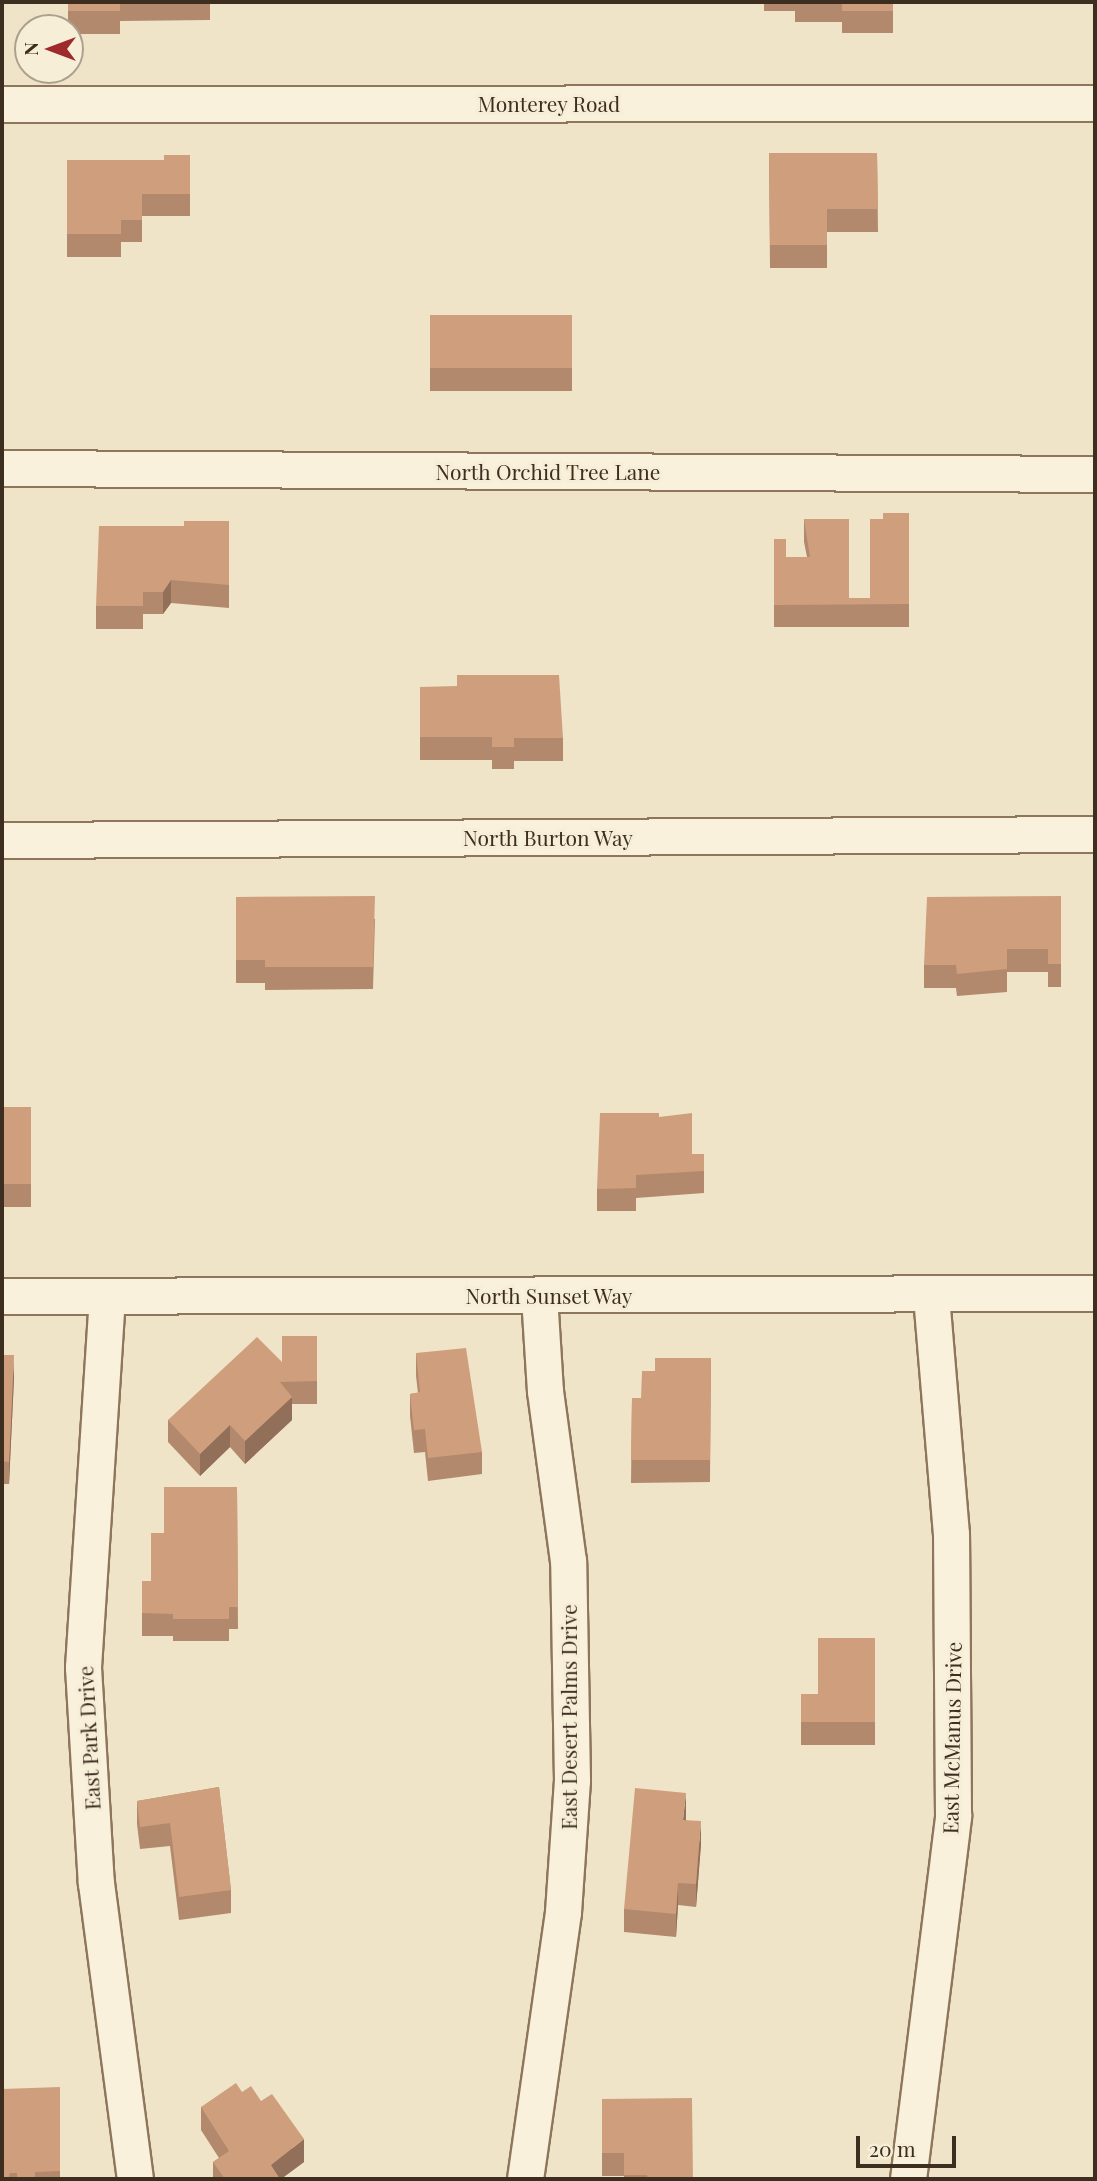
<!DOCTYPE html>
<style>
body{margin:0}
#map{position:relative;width:1097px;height:2181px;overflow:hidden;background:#f0e4c8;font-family:"Playfair Display",serif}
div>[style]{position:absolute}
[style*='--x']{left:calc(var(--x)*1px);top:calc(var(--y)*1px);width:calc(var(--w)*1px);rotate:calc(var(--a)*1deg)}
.roads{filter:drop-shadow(2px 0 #8d765c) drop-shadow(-2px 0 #8d765c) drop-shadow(0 2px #8d765c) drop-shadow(0 -2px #8d765c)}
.street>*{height:35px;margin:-17.5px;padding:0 17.5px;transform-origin:17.5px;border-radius:17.5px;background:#faf1dc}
.wall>*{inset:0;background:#b2896c;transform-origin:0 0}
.shaded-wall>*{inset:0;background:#916f58}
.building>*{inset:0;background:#cf9f7d;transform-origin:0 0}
span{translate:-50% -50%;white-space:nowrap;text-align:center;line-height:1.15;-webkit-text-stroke:6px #f7eed8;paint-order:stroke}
.street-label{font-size:21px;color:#3d2e20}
.frame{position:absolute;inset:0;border:4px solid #3d2e20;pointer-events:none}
.north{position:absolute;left:14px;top:14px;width:70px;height:70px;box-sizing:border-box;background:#f7eed8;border:2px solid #ada18e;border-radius:50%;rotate:270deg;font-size:19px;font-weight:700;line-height:28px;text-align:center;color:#3d2e20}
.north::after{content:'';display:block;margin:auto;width:24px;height:32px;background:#9e2a2b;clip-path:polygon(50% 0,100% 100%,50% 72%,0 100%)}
.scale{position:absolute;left:856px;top:2136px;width:100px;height:32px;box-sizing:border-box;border:4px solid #3d2e20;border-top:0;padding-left:9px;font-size:21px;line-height:24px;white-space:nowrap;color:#3d2e20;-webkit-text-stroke:5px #f7eed8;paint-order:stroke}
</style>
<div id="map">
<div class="roads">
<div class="street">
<i style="--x:2;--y:104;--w:1093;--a:-0.05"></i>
<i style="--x:2;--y:468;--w:1093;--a:0.31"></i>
<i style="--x:2;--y:840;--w:1093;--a:-0.31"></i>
<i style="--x:2;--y:1296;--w:1093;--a:-0.16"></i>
<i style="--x:107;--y:1296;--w:372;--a:93.7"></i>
<i style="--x:83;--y:1667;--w:216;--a:86.6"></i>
<i style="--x:96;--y:1883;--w:299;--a:82.5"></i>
<i style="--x:525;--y:2179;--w:270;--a:-81.9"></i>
<i style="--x:563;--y:1912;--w:132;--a:-86.1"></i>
<i style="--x:572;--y:1780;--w:219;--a:-91"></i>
<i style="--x:568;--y:1561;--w:172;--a:-97.7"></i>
<i style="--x:545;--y:1391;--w:96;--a:-93.6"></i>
<i style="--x:908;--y:2179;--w:366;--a:-82.9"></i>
<i style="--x:953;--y:1816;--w:282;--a:-90.4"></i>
<i style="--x:951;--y:1534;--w:241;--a:-94.8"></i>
</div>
</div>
<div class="wall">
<i style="clip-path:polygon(68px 2px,210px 2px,210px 20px,120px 21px,120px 34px,70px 34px,70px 28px,68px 28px)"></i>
<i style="clip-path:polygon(764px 2px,893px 2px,893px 33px,842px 33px,842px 22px,795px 22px,795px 11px,764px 11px)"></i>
<i style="clip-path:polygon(769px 153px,877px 153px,878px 232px,827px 232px,827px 268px,770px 268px)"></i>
<i style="clip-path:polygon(190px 155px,190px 216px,142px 216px,142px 242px,121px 242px,121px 257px,67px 257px,67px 160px,164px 160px)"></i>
<i style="left:430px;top:315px;width:142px;height:76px"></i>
<i style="clip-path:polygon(909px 513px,909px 627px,774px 627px,774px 539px,786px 557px,807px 557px,804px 542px,804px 519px,849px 598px,870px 598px,883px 519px)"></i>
<i style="clip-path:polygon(229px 521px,229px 608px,171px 603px,163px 614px,143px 614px,143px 629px,96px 629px,96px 606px,184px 526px)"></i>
<i style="clip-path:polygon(420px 687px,563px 738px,563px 761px,514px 761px,514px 769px,492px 769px,492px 760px,420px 760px)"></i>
<i style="clip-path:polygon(1061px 896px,1061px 987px,1048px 987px,1048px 972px,1007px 972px,1007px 992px,957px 996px,956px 988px,924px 988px,924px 965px)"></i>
<i style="clip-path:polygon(236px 897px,375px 919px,373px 989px,265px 990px,265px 983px,236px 983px)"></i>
<i style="left:2px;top:1107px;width:29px;height:100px"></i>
<i style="clip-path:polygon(659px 1117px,692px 1154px,704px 1154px,704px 1193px,636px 1198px,636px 1211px,597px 1211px,597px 1189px)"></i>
<i style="clip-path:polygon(317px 1336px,317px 1404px,292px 1404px,292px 1420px,245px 1464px,230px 1447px,200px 1476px,168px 1442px,168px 1420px,282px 1362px)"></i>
<i style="clip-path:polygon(416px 1353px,482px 1452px,482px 1474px,428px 1481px,425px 1452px,414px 1453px,410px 1416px,410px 1394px,418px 1393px,416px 1376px)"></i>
<i style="clip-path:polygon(2px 1355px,14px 1378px,9px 1484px,2px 1484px)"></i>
<i style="clip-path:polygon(711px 1358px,710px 1482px,631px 1483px,632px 1398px,641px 1398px,655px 1371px)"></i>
<i style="clip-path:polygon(237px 1487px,238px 1629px,229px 1629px,229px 1641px,173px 1641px,173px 1636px,142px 1636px,142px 1581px,151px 1581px,164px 1533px)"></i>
<i style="clip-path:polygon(875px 1638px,875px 1745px,801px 1745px,801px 1694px,818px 1694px)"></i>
<i style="clip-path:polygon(219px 1787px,231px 1890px,231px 1913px,179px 1920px,170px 1846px,140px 1849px,137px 1824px,137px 1801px)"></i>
<i style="clip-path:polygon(686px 1816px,686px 1820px,701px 1844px,696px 1907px,678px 1905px,676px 1937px,624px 1932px,624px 1909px)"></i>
<i style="clip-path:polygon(60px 2087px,60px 2179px,2px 2179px)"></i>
<i style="clip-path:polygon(242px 2092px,304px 2162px,281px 2179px,213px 2179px,213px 2162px,219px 2158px,201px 2130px,201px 2107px)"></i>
<i style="clip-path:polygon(602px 2099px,693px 2179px,624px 2179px,624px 2176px,602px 2176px)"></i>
</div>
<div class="shaded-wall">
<i style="clip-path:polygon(171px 580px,171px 603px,163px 614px,163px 592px)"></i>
<i style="clip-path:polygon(14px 1355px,14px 1378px,9px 1484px,9px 1462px)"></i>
<i style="clip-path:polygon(292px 1397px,292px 1420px,245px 1464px,245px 1441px)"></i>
<i style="clip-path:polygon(230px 1425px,230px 1447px,200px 1476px,200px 1454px)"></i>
<i style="clip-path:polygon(686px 1793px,686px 1816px,683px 1843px,683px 1820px)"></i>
<i style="clip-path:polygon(701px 1821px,701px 1844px,696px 1907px,696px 1884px)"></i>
<i style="clip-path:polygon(678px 1883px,678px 1905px,676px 1937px,676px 1914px)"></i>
<i style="clip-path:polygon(304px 2139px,304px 2162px,281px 2179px,271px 2179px,271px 2165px)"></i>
</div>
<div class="building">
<i style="left:68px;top:2px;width:52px;height:9px"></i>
<i style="left:842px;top:2px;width:51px;height:9px"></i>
<i style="clip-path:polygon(769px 153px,877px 153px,878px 209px,827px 209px,827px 245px,770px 245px)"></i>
<i style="clip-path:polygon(164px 155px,190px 155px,190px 194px,142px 194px,142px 220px,121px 220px,121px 234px,67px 234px,67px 160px,164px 160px)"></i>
<i style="left:430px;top:315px;width:142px;height:53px"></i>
<i style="clip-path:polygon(883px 513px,909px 513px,909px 604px,774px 605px,774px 539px,786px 539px,786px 557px,810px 557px,804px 519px,849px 519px,849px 598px,870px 598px,870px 519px,883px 519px)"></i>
<i style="clip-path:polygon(184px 521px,229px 521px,229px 585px,171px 580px,163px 592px,143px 592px,143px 606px,96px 606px,99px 526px,184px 526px)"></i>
<i style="clip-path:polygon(457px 675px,559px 675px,563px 738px,514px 738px,514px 747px,492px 747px,492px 737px,420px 737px,420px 687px,457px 686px)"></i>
<i style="clip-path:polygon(375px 896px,373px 967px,265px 967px,265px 960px,236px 960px,236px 897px)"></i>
<i style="clip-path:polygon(1061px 896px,1061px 964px,1048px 964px,1048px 949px,1007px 949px,1007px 969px,957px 974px,956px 965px,924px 965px,927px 897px)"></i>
<i style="left:2px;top:1107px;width:29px;height:77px"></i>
<i style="clip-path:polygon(600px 1113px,659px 1113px,659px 1117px,692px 1113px,692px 1154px,704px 1154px,704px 1171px,636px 1175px,636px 1188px,597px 1189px)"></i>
<i style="clip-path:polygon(282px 1336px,317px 1336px,317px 1381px,280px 1382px,292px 1397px,245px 1441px,230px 1425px,200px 1454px,168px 1420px,257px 1337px,282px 1362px)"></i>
<i style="clip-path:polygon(466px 1348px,482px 1452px,428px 1458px,425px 1429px,414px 1430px,410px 1394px,420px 1392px,416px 1353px)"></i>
<i style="clip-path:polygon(2px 1355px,14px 1355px,9px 1462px,2px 1461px)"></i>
<i style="clip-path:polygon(655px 1358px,711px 1358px,710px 1460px,631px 1460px,632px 1398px,641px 1398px,642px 1371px,655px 1371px)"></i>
<i style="clip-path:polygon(164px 1487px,237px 1487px,238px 1607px,229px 1607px,229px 1619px,173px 1619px,173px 1614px,142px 1613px,142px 1581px,151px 1581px,151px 1533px,164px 1533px)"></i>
<i style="clip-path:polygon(818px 1638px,875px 1638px,875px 1722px,801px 1722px,801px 1694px,818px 1694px)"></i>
<i style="clip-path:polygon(219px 1787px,231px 1890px,179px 1897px,170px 1823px,140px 1827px,137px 1801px)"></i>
<i style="clip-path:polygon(635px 1788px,686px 1793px,683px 1820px,701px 1821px,696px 1884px,678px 1883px,676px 1914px,624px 1909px)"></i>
<i style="clip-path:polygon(236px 2083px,242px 2092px,251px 2086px,261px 2101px,272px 2094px,304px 2139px,271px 2165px,280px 2179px,225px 2179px,213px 2162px,229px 2151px,201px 2107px)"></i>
<i style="clip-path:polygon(60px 2087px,60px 2171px,35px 2172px,35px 2179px,17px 2179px,17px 2173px,10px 2173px,8px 2179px,2px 2179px,2px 2089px)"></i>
<i style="clip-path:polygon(692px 2098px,693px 2179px,648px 2179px,647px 2175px,624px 2175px,624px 2153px,602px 2153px,602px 2099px)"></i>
</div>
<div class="street-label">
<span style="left:549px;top:103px">Monterey Road</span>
<span style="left:548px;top:471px">North Orchid Tree Lane</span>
<span style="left:548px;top:837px">North Burton Way</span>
<span style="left:549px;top:1295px">North Sunset Way</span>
<span style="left:568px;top:1717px;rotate:-90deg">East Desert Palms Drive</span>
<span style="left:88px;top:1738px;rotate:-93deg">East Park Drive</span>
<span style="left:951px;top:1738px;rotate:-89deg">East McManus Drive</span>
</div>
<div class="frame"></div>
<div class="north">N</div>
<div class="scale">20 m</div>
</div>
